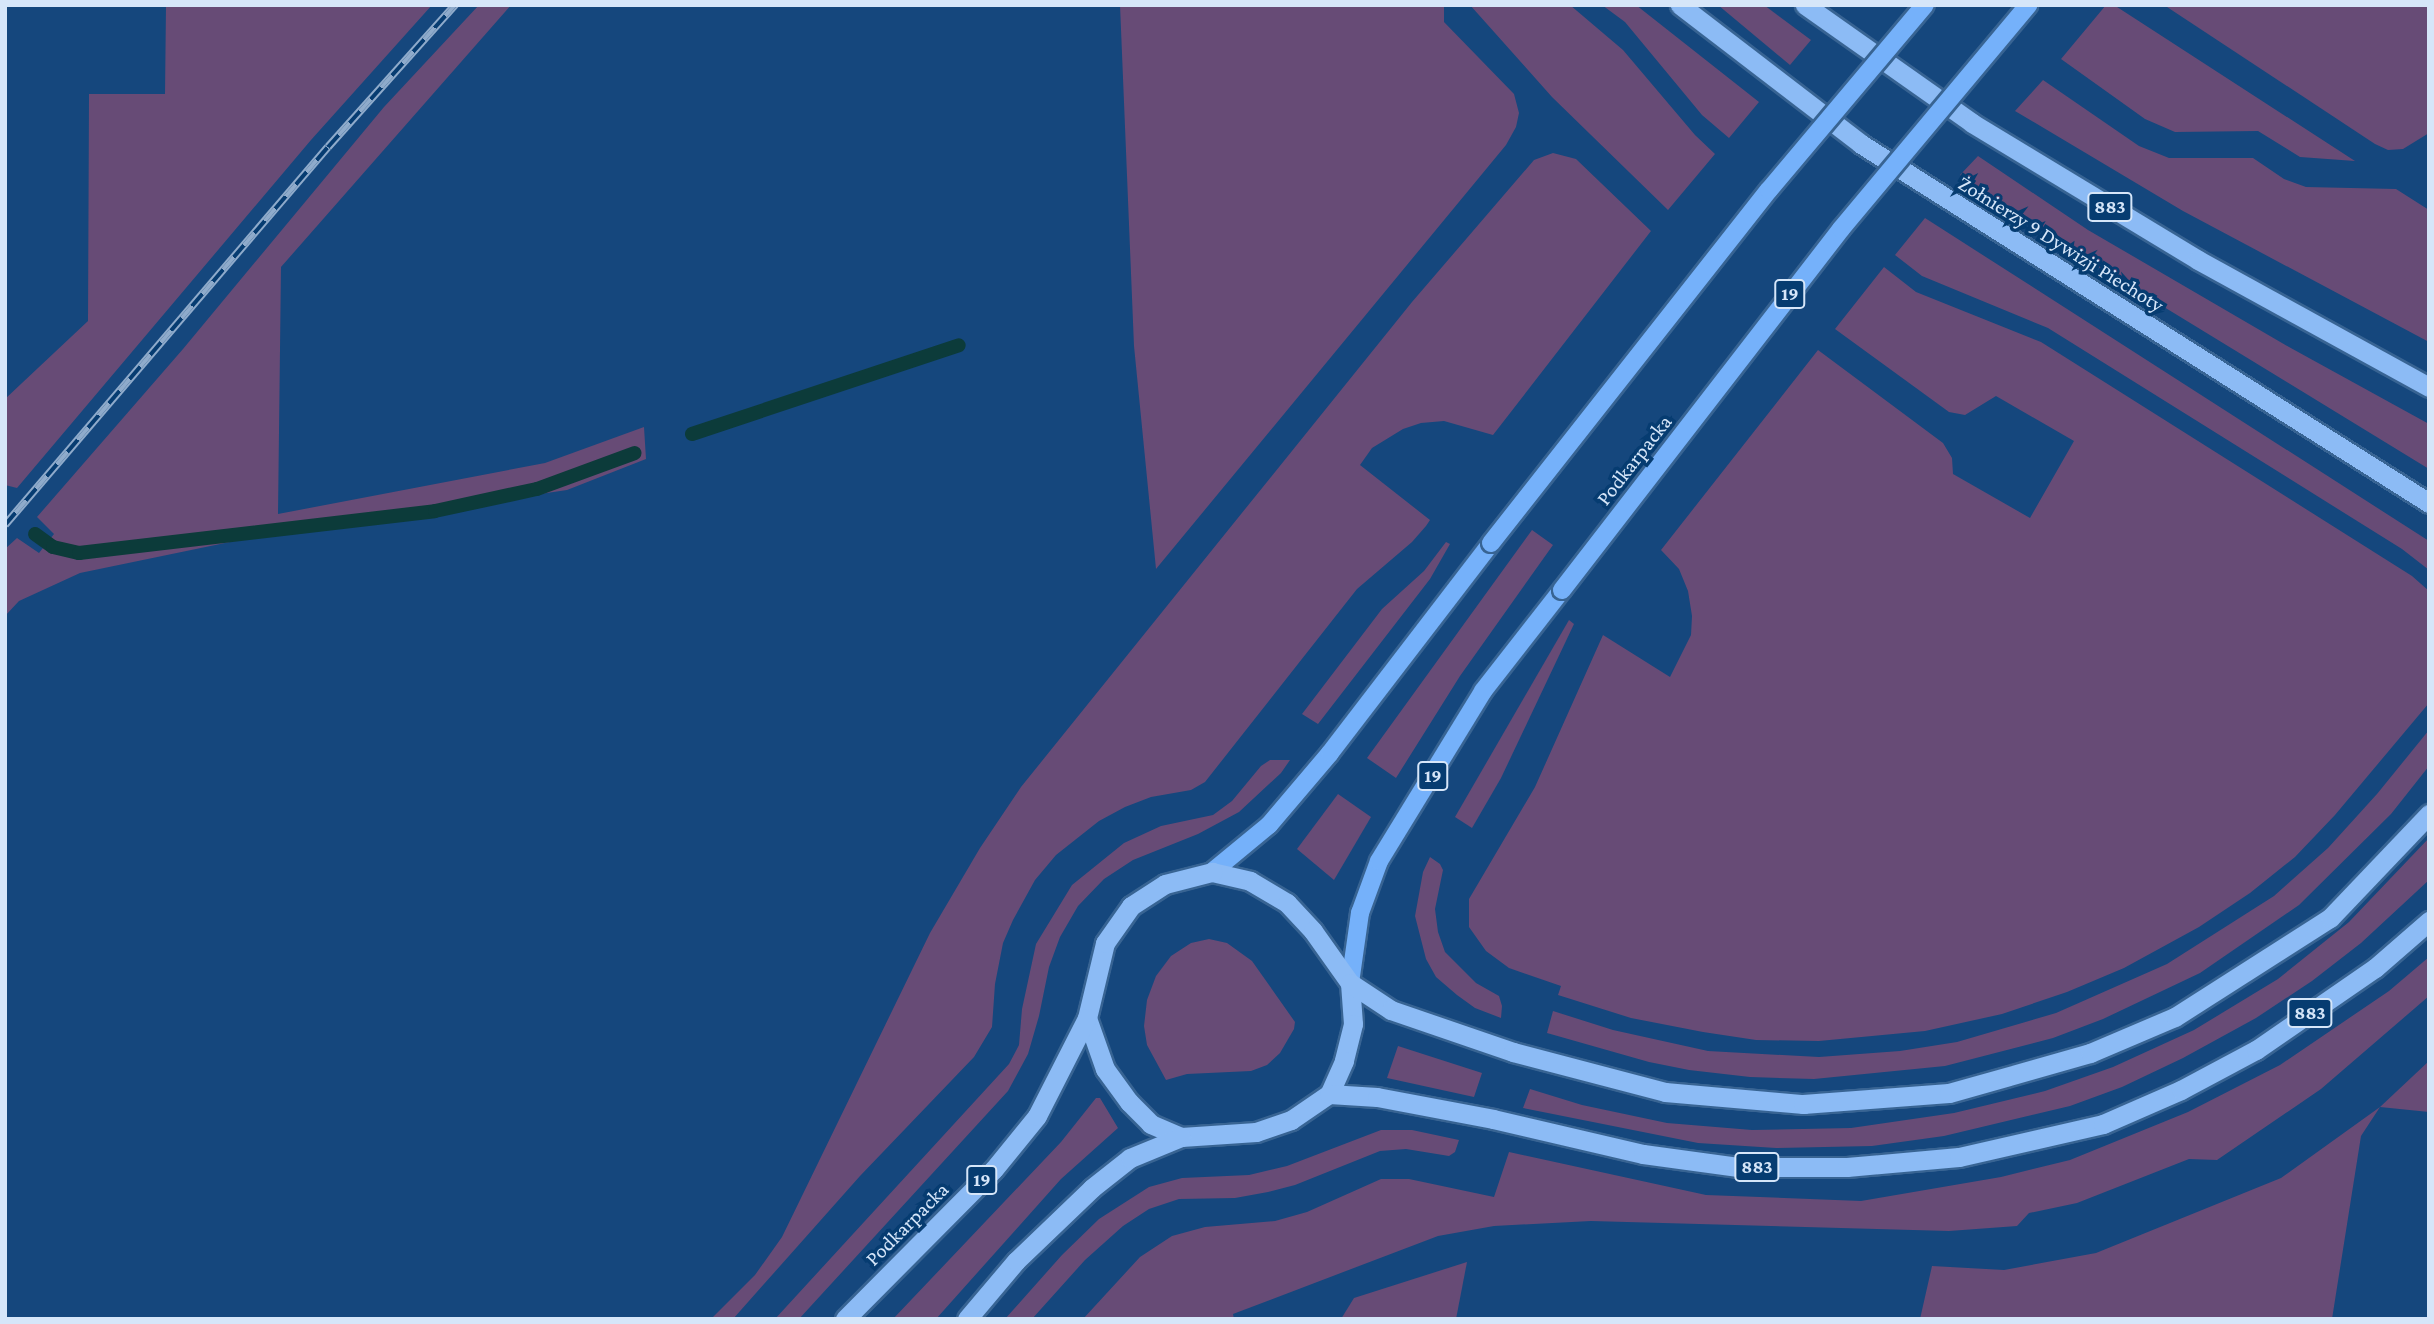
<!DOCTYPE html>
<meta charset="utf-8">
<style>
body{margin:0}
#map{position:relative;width:2434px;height:1324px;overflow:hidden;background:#15477d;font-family:"Crimson Pro",serif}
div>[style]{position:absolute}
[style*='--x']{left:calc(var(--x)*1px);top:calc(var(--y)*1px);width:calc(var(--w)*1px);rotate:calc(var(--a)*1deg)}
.green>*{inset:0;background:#674b76}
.stream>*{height:14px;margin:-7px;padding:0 7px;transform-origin:7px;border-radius:7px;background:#0c3b3a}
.roads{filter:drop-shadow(2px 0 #386493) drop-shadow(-2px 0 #386493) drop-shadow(0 2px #386493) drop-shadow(0 -2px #386493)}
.primary>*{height:18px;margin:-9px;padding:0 9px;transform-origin:9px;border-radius:9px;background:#75b1fa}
.trunk>*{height:19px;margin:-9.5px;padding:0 9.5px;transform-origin:9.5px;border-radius:9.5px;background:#8cbbf5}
.rail>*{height:8px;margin-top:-4px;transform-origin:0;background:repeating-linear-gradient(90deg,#063c71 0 16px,#8fabcb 0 32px);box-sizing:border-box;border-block:2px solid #8fabcb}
.bridges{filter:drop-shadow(2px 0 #386493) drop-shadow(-2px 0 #386493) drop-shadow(0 2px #386493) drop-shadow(0 -2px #386493)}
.primary-bridge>*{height:18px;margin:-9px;padding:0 9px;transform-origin:9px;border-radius:9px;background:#75b1fa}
span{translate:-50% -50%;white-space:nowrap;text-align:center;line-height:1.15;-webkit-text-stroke:7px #063c71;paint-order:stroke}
.shield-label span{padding:2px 5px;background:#063c71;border:2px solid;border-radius:5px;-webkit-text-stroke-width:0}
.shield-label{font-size:19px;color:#d6e6f9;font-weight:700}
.street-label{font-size:21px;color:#d6e6f9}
.frame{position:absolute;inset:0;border:7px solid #d6e6f9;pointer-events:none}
</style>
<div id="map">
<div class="green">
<i style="clip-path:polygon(166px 5px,432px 5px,311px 140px,17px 488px,5px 485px,5px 399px,88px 321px,89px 94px,165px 94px)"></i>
<i style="clip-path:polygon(479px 5px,511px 5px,281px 267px,278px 514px,545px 463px,644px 427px,646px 459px,567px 490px,254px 537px,80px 573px,19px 601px,5px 616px,5px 549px,17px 538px,39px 553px,54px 534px,37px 517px,183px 349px,384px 107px)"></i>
<i style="clip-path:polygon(1120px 5px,1444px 5px,1444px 22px,1514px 94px,1519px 113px,1516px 127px,1506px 145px,1156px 569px,1134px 346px)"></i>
<i style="clip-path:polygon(1470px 5px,1570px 5px,1623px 50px,1695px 135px,1715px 154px,1668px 210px,1552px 97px)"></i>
<i style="clip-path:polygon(1602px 5px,1636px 5px,1759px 102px,1729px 138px,1702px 115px,1625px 22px)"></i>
<i style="clip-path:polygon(1718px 5px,1764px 5px,1811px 40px,1790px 65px)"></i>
<i style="clip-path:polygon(2106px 5px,2114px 5px,2355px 161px,2300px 157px,2258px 131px,2175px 132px,2145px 119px,2061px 59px)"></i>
<i style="clip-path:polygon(2164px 5px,2429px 5px,2429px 133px,2403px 149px,2388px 150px,2375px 144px)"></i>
<i style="clip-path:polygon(2043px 80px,2139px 146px,2169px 158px,2253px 158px,2284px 179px,2306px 187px,2396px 189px,2429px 210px,2429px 342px,2183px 211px,2015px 111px)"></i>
<i style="clip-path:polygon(1553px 153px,1576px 159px,1651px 231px,1493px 435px,1444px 421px,1421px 423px,1403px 429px,1372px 448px,1360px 465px,1430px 520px,1426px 526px,1412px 542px,1357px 589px,1205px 782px,1191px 790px,1151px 797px,1125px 807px,1099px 821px,1056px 855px,1035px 880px,1013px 920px,1003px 943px,995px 984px,992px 1027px,974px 1057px,860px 1176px,733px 1319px,711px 1319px,755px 1275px,782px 1237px,930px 933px,980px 848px,1021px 787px,1412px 302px,1534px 160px)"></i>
<i style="clip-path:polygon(1978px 156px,2088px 230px,2289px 347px,2429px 424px,2429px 469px,2092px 263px,1960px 175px)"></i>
<i style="clip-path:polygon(1925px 218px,2429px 541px,2429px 570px,2402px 549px,2048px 328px,1922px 276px,1895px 255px)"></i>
<i style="clip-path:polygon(1884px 267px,1916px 292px,2041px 342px,2412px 576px,2429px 591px,2429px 703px,2335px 815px,2295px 857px,2250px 893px,2199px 927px,2124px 968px,2067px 992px,2002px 1014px,1925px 1031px,1819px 1041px,1756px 1040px,1703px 1032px,1631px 1018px,1558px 995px,1561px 986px,1509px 968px,1486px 951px,1469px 927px,1469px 899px,1535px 787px,1603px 635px,1670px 677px,1691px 635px,1692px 616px,1688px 591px,1679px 569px,1661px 550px,1818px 350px,1943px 443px,1952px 458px,1953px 474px,2030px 518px,2074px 441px,1996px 396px,1965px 415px,1949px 412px,1835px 329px)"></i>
<i style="clip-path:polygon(1532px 530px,1553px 545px,1460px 676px,1396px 778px,1367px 758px)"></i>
<i style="clip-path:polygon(1446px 542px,1450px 544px,1430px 579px,1318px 724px,1302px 714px,1382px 609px,1424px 571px)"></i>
<i style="clip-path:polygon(1569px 620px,1574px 624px,1501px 778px,1472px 828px,1455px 817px)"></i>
<i style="clip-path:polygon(2429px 730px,2429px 766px,2391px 814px,2299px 905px,2200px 973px,2103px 1019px,2053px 1038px,1945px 1066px,1814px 1079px,1750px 1077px,1689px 1070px,1649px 1062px,1547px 1033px,1553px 1011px,1613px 1030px,1708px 1051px,1819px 1057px,1900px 1051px,1957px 1042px,2056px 1013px,2167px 964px,2274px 896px,2328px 848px,2377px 794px)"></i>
<i style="clip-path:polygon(1270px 760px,1290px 760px,1281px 773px,1239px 812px,1198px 834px,1133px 860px,1104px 879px,1078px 906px,1060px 937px,1049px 967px,1039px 1016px,1028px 1054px,1008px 1091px,799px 1319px,775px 1319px,1009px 1064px,1019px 1045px,1022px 1009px,1036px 944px,1072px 885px,1124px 843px,1161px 826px,1213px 815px,1232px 801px,1261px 766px)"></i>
<i style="clip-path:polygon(1338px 794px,1371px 817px,1334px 880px,1297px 849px)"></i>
<i style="clip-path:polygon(2429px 838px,2429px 880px,2361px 943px,2312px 981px,2256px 1018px,2183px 1058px,2122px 1087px,2070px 1106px,1944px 1136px,1872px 1146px,1776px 1148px,1698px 1143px,1523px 1108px,1530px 1089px,1582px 1105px,1667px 1123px,1752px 1130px,1851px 1128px,1954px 1113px,2045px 1091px,2113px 1067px,2194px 1030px,2278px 979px,2349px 922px)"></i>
<i style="clip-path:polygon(1430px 857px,1440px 864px,1443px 870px,1435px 909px,1438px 932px,1445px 952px,1476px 983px,1499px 996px,1502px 1006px,1501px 1018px,1475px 1008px,1457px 995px,1436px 977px,1426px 959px,1415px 916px,1423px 872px)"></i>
<i style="clip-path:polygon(1209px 939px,1227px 943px,1252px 961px,1295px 1022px,1294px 1029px,1280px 1053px,1267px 1065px,1251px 1071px,1187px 1074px,1166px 1080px,1147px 1045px,1144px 1026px,1147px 1000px,1156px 976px,1171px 956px,1191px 943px)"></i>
<i style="clip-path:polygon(2429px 957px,2429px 996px,2321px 1089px,2217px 1160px,2189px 1159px,2077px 1203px,2029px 1213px,2017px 1226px,1949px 1231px,1591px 1221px,1494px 1226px,1438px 1236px,1233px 1314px,1234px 1319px,1083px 1319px,1140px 1257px,1172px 1236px,1205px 1227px,1275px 1221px,1307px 1212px,1381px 1179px,1409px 1179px,1494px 1197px,1509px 1152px,1706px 1195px,1861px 1201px,2001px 1177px,2070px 1160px,2188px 1112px,2280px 1065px,2389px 991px)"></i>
<i style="clip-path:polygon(1398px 1046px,1482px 1073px,1474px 1097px,1387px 1078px)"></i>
<i style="clip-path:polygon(2429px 1061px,2429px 1112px,2380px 1107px,2361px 1136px,2332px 1319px,1920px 1319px,1932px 1266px,2004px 1270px,2096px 1253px,2281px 1178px,2380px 1107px)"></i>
<i style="clip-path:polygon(1096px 1098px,1100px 1098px,1118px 1128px,1061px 1179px,936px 1319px,893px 1319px,1061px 1142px)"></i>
<i style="clip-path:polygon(1381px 1130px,1412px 1130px,1459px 1140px,1455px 1152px,1449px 1156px,1406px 1149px,1380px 1151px,1295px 1185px,1268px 1192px,1235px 1198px,1179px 1199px,1149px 1209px,1123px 1226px,1085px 1260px,1032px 1319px,1005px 1319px,1062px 1255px,1099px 1219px,1149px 1187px,1182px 1178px,1249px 1175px,1287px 1166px)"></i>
<i style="clip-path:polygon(1467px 1262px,1456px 1319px,1341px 1319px,1354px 1298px)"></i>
</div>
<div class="stream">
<i style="--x:692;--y:434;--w:281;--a:-18.4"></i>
<i style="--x:35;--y:534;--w:22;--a:36"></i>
<i style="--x:53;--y:547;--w:27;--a:13"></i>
<i style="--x:79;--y:553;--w:358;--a:-6.7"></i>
<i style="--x:435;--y:511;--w:104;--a:-12.2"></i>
<i style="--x:537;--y:489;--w:104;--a:-20.2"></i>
</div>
<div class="roads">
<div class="primary">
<i style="--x:1212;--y:872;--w:74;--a:-39.5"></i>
<i style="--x:1269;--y:825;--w:94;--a:-49.7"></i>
<i style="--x:1330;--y:753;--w:265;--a:-52.5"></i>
<i style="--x:1350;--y:983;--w:71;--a:-81.9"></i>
<i style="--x:1360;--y:913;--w:55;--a:-69.9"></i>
<i style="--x:1379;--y:861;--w:199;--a:-58.5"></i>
<i style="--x:1483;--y:691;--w:128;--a:-52"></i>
</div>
<div class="trunk">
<i style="--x:1680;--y:5;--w:228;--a:37.5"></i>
<i style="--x:1861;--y:144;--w:672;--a:32.29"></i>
<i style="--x:1805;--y:5;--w:204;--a:35.2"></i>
<i style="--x:1972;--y:123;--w:264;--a:31.2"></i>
<i style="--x:2198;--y:260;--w:264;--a:28.8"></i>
<i style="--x:1212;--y:872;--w:39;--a:13"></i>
<i style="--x:1250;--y:881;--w:43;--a:30.7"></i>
<i style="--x:1287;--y:903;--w:38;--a:47"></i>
<i style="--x:1313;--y:931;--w:64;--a:54.6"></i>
<i style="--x:1350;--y:983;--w:41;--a:85.8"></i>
<i style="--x:1353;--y:1024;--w:38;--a:104"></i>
<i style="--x:1344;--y:1061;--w:36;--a:114"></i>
<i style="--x:1329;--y:1094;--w:46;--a:145.6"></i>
<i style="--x:1291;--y:1120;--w:37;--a:161"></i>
<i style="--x:1256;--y:1132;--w:75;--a:176.2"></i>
<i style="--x:1181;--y:1137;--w:33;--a:-157"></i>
<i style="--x:1151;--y:1124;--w:31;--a:-135"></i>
<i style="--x:1129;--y:1102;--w:41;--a:-126"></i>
<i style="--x:1105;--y:1069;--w:54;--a:-109.4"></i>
<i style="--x:1087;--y:1018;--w:77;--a:-76.5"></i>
<i style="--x:1105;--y:943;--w:45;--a:-54.9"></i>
<i style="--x:1131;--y:906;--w:40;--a:-32.9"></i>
<i style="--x:1165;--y:884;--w:49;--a:-14.3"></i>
<i style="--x:1350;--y:983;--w:49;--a:33.4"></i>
<i style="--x:1391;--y:1010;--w:129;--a:19"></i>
<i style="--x:1513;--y:1052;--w:157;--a:14.7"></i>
<i style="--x:1665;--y:1092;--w:139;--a:5"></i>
<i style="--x:1803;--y:1104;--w:146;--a:-4.3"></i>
<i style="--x:1949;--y:1093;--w:147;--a:-15.8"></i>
<i style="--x:2090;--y:1053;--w:92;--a:-23"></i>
<i style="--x:2175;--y:1017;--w:184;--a:-32.6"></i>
<i style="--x:2330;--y:918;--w:144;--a:-46.4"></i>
<i style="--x:1329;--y:1094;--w:48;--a:3.6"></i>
<i style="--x:1377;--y:1097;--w:118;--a:10.7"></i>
<i style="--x:1493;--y:1119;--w:154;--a:13.1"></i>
<i style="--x:1643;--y:1154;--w:96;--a:7.8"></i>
<i style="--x:1738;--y:1167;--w:109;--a:0"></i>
<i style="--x:1847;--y:1167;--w:112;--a:-5.1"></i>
<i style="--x:1959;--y:1157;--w:148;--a:-12.9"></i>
<i style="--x:2103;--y:1124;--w:85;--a:-23.6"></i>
<i style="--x:2181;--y:1090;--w:85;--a:-28.1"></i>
<i style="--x:2256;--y:1050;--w:145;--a:-34.6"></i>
<i style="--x:2375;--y:968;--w:72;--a:-41"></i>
<i style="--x:845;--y:1319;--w:211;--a:-45.2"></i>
<i style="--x:994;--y:1169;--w:68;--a:-50.9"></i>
<i style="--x:1037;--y:1116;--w:110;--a:-63"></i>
<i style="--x:967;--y:1319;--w:76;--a:-49.8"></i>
<i style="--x:1016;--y:1261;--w:105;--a:-43.8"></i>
<i style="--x:1092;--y:1188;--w:48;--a:-38.3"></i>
<i style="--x:1130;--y:1158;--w:55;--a:-22.4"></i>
</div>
</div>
<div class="rail">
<i style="--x:5;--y:525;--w:497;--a:-49.5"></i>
<i style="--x:328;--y:147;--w:191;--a:-48.2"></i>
</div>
<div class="bridges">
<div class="primary-bridge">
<i style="--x:1491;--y:543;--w:449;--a:-51.8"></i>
<i style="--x:1769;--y:190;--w:242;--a:-49.9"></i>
<i style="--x:1562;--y:590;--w:456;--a:-52.3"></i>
<i style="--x:1841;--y:229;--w:292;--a:-50.1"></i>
</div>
</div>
<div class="shield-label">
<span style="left:2110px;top:207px">883</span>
<span style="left:1790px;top:294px">19</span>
<span style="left:1433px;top:776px">19</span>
<span style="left:2310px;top:1013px">883</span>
<span style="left:1757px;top:1167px">883</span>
<span style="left:982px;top:1180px">19</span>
</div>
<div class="street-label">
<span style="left:2061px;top:244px;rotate:32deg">Żołnierzy 9 Dywizji Piechoty</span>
<span style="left:1634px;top:460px;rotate:-52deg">Podkarpacka</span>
<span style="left:907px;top:1224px;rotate:-45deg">Podkarpacka</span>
</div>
<div class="frame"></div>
</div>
